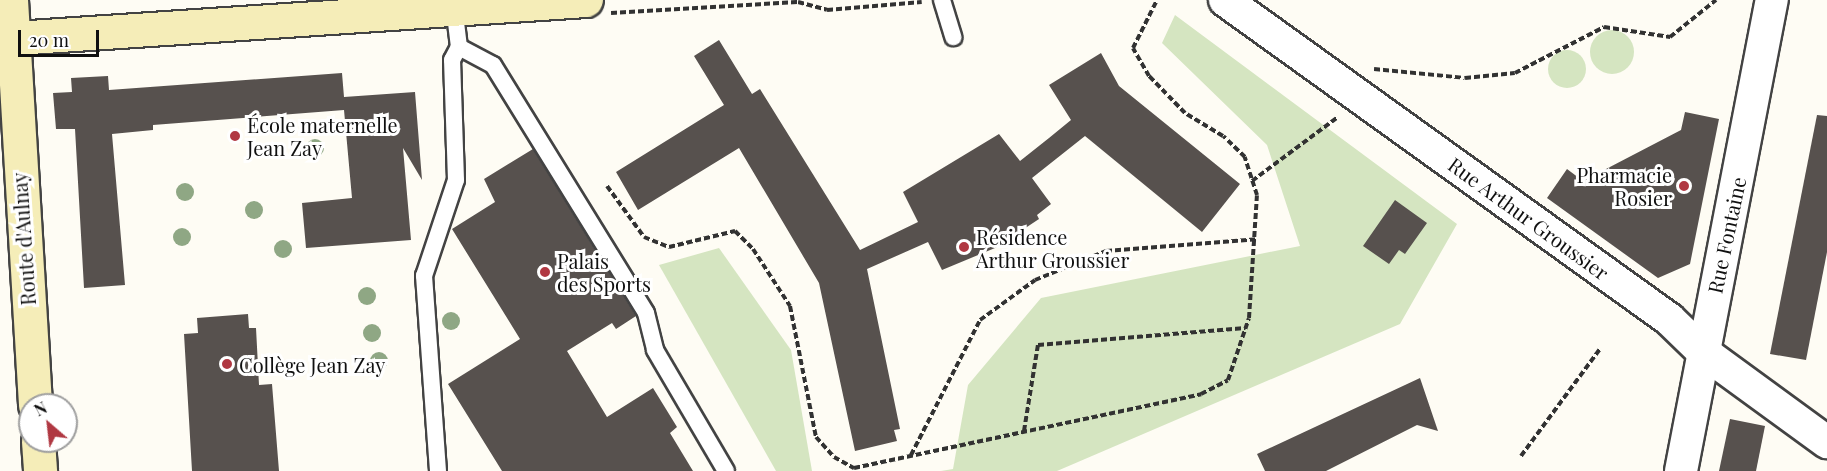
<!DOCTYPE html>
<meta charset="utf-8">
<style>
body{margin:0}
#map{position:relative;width:1827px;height:471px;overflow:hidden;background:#fefcf4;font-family:"Playfair Display",serif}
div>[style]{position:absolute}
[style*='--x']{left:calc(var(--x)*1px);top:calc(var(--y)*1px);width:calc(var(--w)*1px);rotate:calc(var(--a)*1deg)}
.green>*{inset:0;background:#d5e5c1}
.round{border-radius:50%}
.building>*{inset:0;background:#57514e}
.path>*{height:4px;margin-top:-2px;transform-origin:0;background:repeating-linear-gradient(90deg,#323232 0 6px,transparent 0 9px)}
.roads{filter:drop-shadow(2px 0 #434343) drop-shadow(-2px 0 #434343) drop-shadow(0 2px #434343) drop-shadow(0 -2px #434343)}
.lane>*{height:16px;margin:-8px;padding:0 8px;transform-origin:8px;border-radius:8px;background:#fff}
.street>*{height:32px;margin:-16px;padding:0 16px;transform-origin:16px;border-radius:16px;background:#fff}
.secondary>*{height:33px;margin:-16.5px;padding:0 16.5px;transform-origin:16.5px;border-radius:16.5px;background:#f5edb8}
.trees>*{width:18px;height:18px;margin:-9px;border-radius:50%;background:#8fa784}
.dots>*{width:16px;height:16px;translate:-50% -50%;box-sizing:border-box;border:3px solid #fff;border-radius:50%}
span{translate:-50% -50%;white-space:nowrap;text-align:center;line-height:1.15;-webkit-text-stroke:6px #fff;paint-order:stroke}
.poi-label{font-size:20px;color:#101010}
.left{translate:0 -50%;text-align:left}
.right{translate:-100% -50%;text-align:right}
.street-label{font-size:20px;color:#101010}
.north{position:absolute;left:18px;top:393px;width:60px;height:60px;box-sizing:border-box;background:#fff;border:2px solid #9f9f9f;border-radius:50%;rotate:332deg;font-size:16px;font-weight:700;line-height:24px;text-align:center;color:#101010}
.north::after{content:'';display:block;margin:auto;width:21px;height:27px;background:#b03842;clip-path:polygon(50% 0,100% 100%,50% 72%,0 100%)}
.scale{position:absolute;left:18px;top:30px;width:81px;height:27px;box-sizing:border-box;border:3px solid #101010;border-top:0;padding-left:8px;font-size:18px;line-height:21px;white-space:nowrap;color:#101010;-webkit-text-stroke:4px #fff;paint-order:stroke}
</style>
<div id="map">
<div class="green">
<i style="clip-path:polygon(1175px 15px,1457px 224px,1400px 324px,1057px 471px,941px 471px,953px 469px,968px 385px,1041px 298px,1300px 246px,1267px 145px,1162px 43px)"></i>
<i class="round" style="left:1590px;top:30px;width:44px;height:44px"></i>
<i class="round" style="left:1548px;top:50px;width:38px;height:38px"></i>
<i style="clip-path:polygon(719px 248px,791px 350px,812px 471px,776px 471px,659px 265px)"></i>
</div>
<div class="building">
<i style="clip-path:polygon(719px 40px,752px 94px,760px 89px,860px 250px,918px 222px,903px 192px,999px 134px,1020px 161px,1049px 138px,1071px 120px,1049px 85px,1101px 53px,1119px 86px,1240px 184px,1202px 232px,1085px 136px,1032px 178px,1051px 204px,1037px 215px,1039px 219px,995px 248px,942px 270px,928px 242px,867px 269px,900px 429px,894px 430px,897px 441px,855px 451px,819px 283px,739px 148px,638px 210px,616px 172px,724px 105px,694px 56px)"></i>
<i style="clip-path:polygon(342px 73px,344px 97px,415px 92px,422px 180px,403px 148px,411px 240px,306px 248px,302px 203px,352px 198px,344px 110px,153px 125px,153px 130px,112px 134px,125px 285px,84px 288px,75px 129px,56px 129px,53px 93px,72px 92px,71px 78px,108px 76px,109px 90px)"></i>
<i style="clip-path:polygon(1685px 112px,1719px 119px,1690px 264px,1658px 278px,1547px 198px,1567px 169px,1583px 181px,1681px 130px)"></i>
<i style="clip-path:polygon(1817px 115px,1827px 116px,1827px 252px,1806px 360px,1770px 354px)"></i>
<i style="clip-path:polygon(533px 149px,636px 316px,616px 329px,612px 323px,567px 351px,607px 417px,653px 388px,677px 427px,670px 433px,693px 471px,502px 471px,448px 384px,520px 339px,452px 229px,495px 202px,484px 179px)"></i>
<i style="clip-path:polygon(1395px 200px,1427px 223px,1405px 254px,1399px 250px,1389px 264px,1363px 246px)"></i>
<i style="clip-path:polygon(248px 314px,249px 328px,256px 328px,259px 385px,272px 384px,279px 471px,192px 471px,184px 334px,198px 333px,197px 318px)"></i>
<i style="clip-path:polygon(1420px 378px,1438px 431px,1417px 425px,1326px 471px,1265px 471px,1257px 454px)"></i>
<i style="clip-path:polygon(1730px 419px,1765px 426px,1756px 471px,1719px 471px)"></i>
</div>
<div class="path">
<i style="--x:611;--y:13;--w:187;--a:-3.4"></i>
<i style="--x:798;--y:2;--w:30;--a:15"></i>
<i style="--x:827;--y:10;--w:95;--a:-4.8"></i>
<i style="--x:1374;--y:69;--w:91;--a:5.6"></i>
<i style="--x:1465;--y:78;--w:50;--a:-5.7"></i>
<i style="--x:1515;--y:73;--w:100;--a:-27.3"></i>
<i style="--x:1604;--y:27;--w:67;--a:8.6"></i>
<i style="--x:1670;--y:37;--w:59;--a:-38.8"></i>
<i style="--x:1252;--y:181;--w:107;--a:-36.7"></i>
<i style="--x:607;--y:186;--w:63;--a:54"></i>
<i style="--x:644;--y:237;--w:27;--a:22"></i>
<i style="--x:669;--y:247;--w:68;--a:-13.6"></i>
<i style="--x:735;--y:231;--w:25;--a:45"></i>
<i style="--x:753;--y:249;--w:68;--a:57"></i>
<i style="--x:790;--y:306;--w:134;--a:78.8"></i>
<i style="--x:816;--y:437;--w:27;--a:48"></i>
<i style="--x:834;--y:457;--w:23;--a:29"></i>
<i style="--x:854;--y:468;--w:355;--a:-12"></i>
<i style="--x:1201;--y:394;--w:30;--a:-27"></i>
<i style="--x:1228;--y:380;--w:65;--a:-71.3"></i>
<i style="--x:1249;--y:318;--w:123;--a:-86.3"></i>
<i style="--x:1257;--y:195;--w:40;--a:-108"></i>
<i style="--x:1245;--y:157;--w:30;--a:-136"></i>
<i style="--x:1223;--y:136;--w:44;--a:-148.8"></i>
<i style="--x:1185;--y:113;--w:52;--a:-134.2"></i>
<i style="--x:1149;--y:76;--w:32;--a:-120"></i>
<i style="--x:1133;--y:48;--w:54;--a:-63.4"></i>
<i style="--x:1024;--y:431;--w:87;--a:-80.8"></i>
<i style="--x:1038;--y:345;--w:208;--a:-4.7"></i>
<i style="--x:911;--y:455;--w:152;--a:-62.9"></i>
<i style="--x:980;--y:320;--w:68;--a:-36"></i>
<i style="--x:1035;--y:280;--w:77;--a:-22.2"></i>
<i style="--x:1106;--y:251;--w:151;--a:-4.5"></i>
<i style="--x:1521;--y:456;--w:133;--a:-53.6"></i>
</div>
<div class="roads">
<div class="lane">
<i style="--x:942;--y:0;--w:39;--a:73"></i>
<i style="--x:459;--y:47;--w:38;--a:28"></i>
<i style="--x:493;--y:65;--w:291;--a:58.3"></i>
<i style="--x:646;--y:313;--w:38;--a:76"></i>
<i style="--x:655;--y:350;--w:140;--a:59.6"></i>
<i style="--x:438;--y:471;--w:196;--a:-94.1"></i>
<i style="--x:424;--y:276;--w:101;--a:-71.6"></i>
<i style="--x:456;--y:180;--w:120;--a:-91.9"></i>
<i style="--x:452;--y:60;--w:15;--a:-62"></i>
<i style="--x:459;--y:47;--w:39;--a:-97"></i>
</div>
<div class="street">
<i style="--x:1225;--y:0;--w:547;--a:35.7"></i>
<i style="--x:1669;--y:319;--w:46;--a:44.1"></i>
<i style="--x:1702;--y:351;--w:155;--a:36.1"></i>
<i style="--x:1681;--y:471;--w:480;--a:-79.1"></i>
</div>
<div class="secondary">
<i style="--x:11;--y:0;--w:406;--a:86.6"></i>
<i style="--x:0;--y:39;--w:587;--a:-3.81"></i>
<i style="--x:38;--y:441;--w:30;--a:86"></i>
</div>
</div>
<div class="trees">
<i style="left:315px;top:148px"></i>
<i style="left:185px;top:192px"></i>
<i style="left:254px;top:210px"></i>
<i style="left:182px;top:237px"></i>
<i style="left:283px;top:249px"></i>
<i style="left:367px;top:296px"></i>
<i style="left:451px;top:321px"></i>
<i style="left:372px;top:333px"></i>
<i style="left:379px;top:361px"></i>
</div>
<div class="dots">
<i style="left:235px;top:136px;background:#b03842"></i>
<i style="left:1684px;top:186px;background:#b03842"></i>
<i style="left:964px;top:247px;background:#b03842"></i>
<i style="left:545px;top:272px;background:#b03842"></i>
<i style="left:227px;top:364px;background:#b03842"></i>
</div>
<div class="poi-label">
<span class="left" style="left:247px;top:136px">École maternelle<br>Jean Zay</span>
<span class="right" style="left:1672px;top:186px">Pharmacie<br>Rosier</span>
<span class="left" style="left:976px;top:248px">Résidence<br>Arthur Groussier</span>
<span class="left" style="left:557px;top:272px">Palais<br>des Sports</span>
<span class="left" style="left:239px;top:364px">Collège Jean Zay</span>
</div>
<div class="street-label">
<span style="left:1529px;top:218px;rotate:36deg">Rue Arthur Groussier</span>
<span style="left:1726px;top:235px;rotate:-78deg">Rue Fontaine</span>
<span style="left:23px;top:239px;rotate:-94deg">Route d'Aulnay</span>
</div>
<div class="north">N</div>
<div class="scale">20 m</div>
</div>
